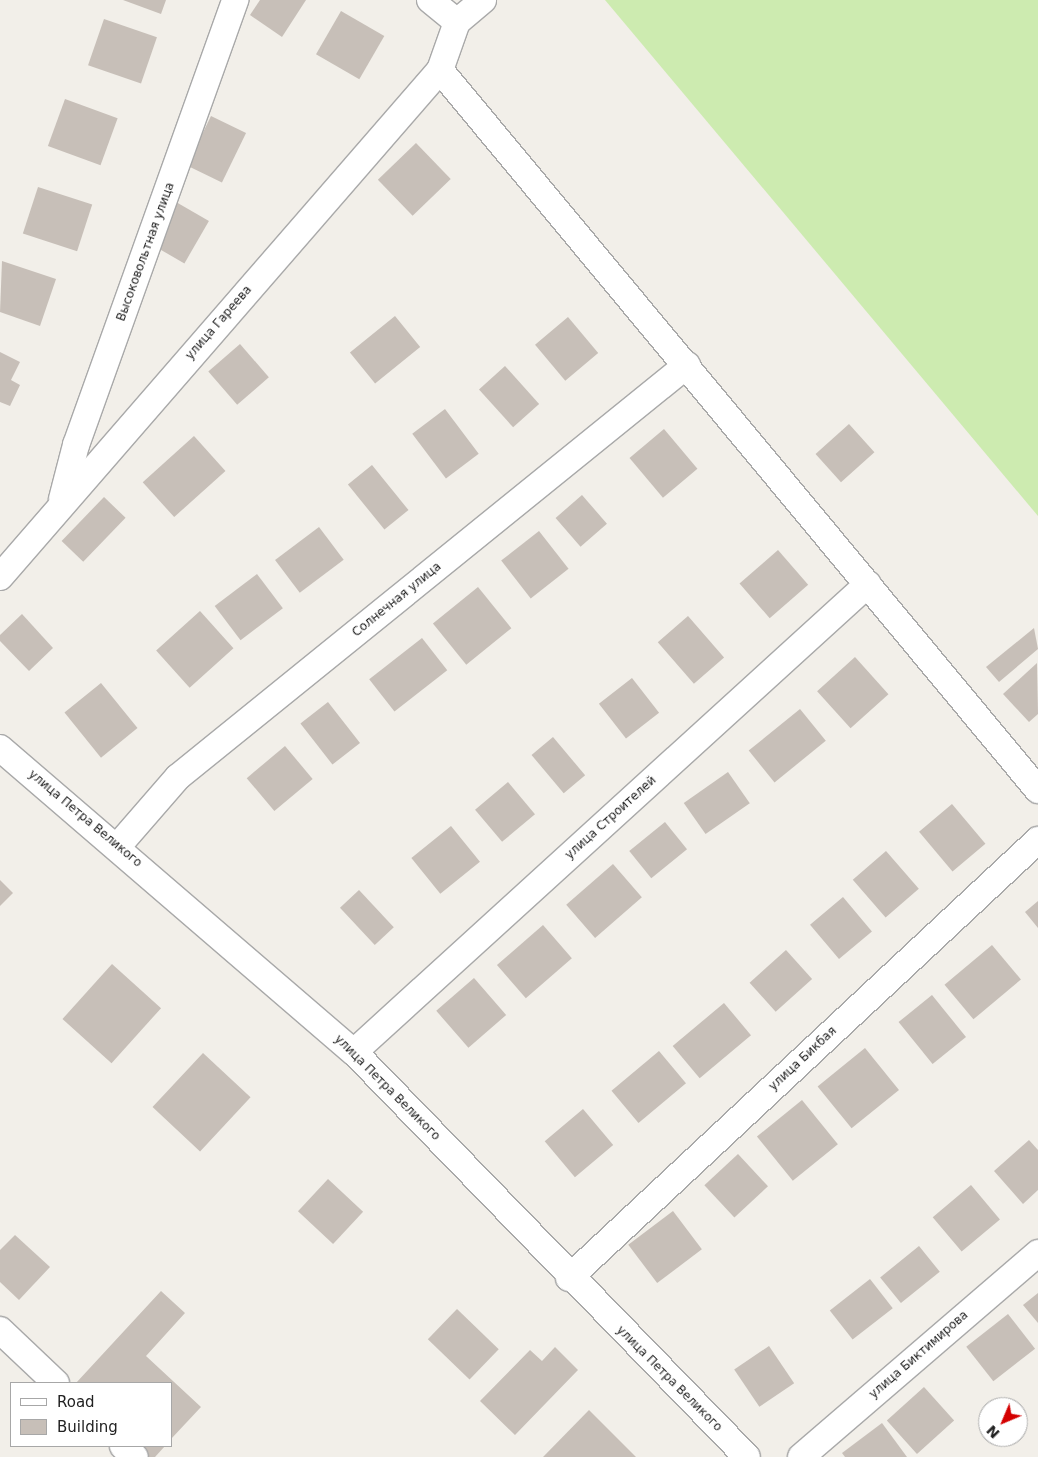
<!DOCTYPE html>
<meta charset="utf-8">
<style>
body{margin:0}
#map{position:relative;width:1038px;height:1457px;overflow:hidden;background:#f2efe9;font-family:"DejaVu Sans",sans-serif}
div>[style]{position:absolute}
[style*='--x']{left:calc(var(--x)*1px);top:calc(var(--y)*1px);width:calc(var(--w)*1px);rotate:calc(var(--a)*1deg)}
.grass>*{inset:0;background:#cdebb0}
.building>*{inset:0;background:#c7bfb8;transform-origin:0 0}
.roads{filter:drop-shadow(1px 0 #a9a9a9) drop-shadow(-1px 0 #a9a9a9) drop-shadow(0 1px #a9a9a9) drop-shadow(0 -1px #a9a9a9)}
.street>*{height:26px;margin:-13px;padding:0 13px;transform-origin:13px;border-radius:13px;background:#fff}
span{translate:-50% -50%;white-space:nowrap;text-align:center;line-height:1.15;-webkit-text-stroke:4px #fff;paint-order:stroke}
.street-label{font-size:12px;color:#222}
.legend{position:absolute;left:10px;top:1382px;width:162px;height:65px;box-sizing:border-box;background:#fff;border:1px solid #a7a7a7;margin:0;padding:6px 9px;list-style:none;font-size:15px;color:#222}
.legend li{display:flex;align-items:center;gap:10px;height:25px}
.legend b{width:25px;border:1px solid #a7a7a7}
.north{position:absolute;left:978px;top:1397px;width:50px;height:50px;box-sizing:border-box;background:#fff;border:1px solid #a7a7a7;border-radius:50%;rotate:225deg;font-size:14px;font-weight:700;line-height:20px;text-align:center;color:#222}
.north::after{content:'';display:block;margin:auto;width:18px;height:22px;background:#d40000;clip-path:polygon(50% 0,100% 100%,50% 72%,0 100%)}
</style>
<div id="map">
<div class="grass">
<i style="clip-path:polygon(605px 0,1038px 0,1038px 516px)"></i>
</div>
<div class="building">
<i style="clip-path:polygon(123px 0,166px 0,161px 14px)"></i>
<i style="clip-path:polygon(260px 0,306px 0,282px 37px,250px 15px)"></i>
<i style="left:341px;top:11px;width:50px;height:50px;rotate:30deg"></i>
<i style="left:104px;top:19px;width:56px;height:49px;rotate:19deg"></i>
<i style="left:65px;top:99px;width:56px;height:50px;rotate:20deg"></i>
<i style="left:211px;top:116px;width:39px;height:55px;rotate:26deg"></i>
<i style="left:416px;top:143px;width:50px;height:53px;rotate:46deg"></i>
<i style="left:38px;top:187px;width:57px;height:49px;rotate:18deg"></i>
<i style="left:176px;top:202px;width:38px;height:49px;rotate:30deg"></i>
<i style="clip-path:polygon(2px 261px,56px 279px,40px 326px,0 312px)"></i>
<i style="left:395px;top:316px;width:40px;height:58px;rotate:51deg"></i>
<i style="left:568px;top:317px;width:47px;height:43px;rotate:50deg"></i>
<i style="left:240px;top:344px;width:44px;height:42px;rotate:49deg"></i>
<i style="clip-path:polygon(0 352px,20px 362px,11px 380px,20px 385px,10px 406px,0 402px)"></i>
<i style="left:505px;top:366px;width:51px;height:35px;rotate:48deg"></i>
<i style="left:445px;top:409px;width:56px;height:41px;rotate:53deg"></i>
<i style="left:849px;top:424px;width:38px;height:45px;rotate:48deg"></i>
<i style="left:664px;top:429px;width:52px;height:45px;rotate:50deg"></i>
<i style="left:194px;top:436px;width:47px;height:69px;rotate:48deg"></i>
<i style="left:372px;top:465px;width:58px;height:31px;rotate:51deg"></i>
<i style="left:582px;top:495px;width:38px;height:35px;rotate:49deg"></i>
<i style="left:104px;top:497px;width:30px;height:61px;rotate:44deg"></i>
<i style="left:319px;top:527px;width:41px;height:55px;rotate:53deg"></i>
<i style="left:539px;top:531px;width:48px;height:48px;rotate:52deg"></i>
<i style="left:778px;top:550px;width:46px;height:51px;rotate:49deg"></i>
<i style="left:257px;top:574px;width:43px;height:53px;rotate:53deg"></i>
<i style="left:478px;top:587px;width:53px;height:58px;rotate:51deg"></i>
<i style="left:200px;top:611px;width:50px;height:59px;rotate:48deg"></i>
<i style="clip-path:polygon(22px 614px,53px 648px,29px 671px,0 641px,0 635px)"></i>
<i style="left:688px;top:616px;width:55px;height:40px;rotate:49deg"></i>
<i style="clip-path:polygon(1034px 628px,1038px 649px,999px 682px,986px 667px)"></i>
<i style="left:422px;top:638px;width:41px;height:67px;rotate:52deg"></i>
<i style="left:855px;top:657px;width:50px;height:51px;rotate:48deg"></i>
<i style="clip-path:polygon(1037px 663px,1038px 714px,1029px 722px,1003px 694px)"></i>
<i style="left:632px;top:678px;width:44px;height:42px;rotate:52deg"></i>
<i style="left:101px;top:683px;width:58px;height:47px;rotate:51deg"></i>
<i style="left:328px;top:702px;width:52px;height:35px;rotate:52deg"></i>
<i style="left:800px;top:709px;width:41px;height:66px;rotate:51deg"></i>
<i style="left:553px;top:737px;width:50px;height:28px;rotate:50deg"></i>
<i style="left:285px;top:746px;width:43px;height:50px;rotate:50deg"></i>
<i style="left:728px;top:772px;width:38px;height:54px;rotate:55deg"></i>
<i style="left:508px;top:782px;width:42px;height:43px;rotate:50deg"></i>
<i style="left:952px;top:804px;width:52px;height:43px;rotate:50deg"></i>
<i style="left:665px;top:822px;width:35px;height:46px;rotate:51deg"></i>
<i style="left:451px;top:826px;width:46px;height:51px;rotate:51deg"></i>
<i style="left:886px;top:851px;width:50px;height:44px;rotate:49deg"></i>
<i style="left:613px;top:864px;width:44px;height:62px;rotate:49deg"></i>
<i style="clip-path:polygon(0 880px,13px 893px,0 906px)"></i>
<i style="left:359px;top:890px;width:51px;height:26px;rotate:47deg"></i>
<i style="left:843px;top:897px;width:45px;height:43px;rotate:50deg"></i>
<i style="clip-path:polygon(1038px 901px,1038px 928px,1025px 912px)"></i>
<i style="left:543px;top:925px;width:44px;height:61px;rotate:49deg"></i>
<i style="left:992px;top:945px;width:45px;height:62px;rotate:50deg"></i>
<i style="left:786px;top:950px;width:39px;height:49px;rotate:48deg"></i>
<i style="left:112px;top:964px;width:66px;height:74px;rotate:42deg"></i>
<i style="left:474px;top:978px;width:49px;height:50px;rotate:49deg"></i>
<i style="left:932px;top:995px;width:54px;height:43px;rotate:51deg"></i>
<i style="left:724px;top:1003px;width:42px;height:67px;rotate:50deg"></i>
<i style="left:865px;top:1048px;width:54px;height:61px;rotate:51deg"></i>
<i style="left:659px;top:1051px;width:42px;height:62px;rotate:50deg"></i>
<i style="left:203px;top:1053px;width:65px;height:74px;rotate:43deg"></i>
<i style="left:802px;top:1100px;width:57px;height:58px;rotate:51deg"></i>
<i style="left:583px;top:1109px;width:47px;height:50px;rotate:50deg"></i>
<i style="clip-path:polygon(1029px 1140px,1038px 1150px,1038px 1190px,1023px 1204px,994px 1171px)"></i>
<i style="left:738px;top:1154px;width:44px;height:46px;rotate:47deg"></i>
<i style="left:328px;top:1179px;width:48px;height:44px;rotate:43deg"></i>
<i style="left:971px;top:1185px;width:45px;height:50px;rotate:50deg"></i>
<i style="left:673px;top:1211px;width:48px;height:56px;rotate:53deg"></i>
<i style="clip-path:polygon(15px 1235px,50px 1267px,19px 1300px,0 1282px,0 1250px)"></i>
<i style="left:919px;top:1246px;width:33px;height:50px;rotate:51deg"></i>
<i style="left:870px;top:1279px;width:37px;height:51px;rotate:52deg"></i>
<i style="clip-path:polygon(161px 1291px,185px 1313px,146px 1356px,201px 1407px,171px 1439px,171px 1383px,76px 1383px)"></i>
<i style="clip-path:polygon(1038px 1293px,1038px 1323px,1023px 1305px)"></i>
<i style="left:457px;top:1309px;width:58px;height:42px;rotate:44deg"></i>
<i style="left:1008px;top:1314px;width:44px;height:53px;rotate:52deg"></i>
<i style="left:769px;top:1346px;width:45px;height:42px;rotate:56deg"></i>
<i style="clip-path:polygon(555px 1347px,578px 1370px,515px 1435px,480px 1401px,530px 1350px,542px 1361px)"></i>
<i style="left:924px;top:1387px;width:45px;height:50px;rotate:48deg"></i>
<i style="clip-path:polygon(589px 1410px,636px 1457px,543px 1457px)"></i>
<i style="clip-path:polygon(882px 1423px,907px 1457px,845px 1457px,842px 1453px)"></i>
<i style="clip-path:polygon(135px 1446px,165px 1446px,155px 1457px,148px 1457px)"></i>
</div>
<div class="roads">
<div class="street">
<i style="--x:430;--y:0;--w:35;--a:39"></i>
<i style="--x:457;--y:22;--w:51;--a:109.5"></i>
<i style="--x:440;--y:70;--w:936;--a:50.29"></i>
<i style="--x:457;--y:22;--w:34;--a:-40"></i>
<i style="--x:62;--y:499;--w:56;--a:-75.5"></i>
<i style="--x:76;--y:445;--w:473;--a:-70.3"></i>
<i style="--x:0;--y:577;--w:671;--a:-49.05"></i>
<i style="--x:0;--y:748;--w:467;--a:40.7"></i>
<i style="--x:354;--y:1052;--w:564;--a:45.86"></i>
<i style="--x:118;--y:846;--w:91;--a:-49"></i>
<i style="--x:178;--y:777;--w:655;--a:-38.99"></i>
<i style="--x:354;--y:1052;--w:695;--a:-42.32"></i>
<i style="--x:569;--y:1278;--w:642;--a:-43.04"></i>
<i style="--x:0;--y:1330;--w:77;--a:43.4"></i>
<i style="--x:123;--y:1446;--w:16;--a:43"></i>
<i style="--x:801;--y:1457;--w:313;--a:-40.7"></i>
</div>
</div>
<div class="street-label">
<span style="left:146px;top:252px;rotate:-70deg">Высоковольтная улица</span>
<span style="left:219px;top:323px;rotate:-49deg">улица Гареева</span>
<span style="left:397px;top:600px;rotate:-39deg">Солнечная улица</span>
<span style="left:611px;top:818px;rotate:-42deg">улица Строителей</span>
<span style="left:85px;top:819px;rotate:40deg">улица Петра Великого</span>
<span style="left:803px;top:1059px;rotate:-43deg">улица Бикбая</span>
<span style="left:387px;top:1088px;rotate:45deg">улица Петра Великого</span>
<span style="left:919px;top:1355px;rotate:-41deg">улица Биктимирова</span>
<span style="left:669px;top:1379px;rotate:45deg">улица Петра Великого</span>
</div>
<ul class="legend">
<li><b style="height:6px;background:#fff"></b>Road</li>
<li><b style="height:14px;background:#c7bfb8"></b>Building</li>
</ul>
<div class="north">N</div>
</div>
